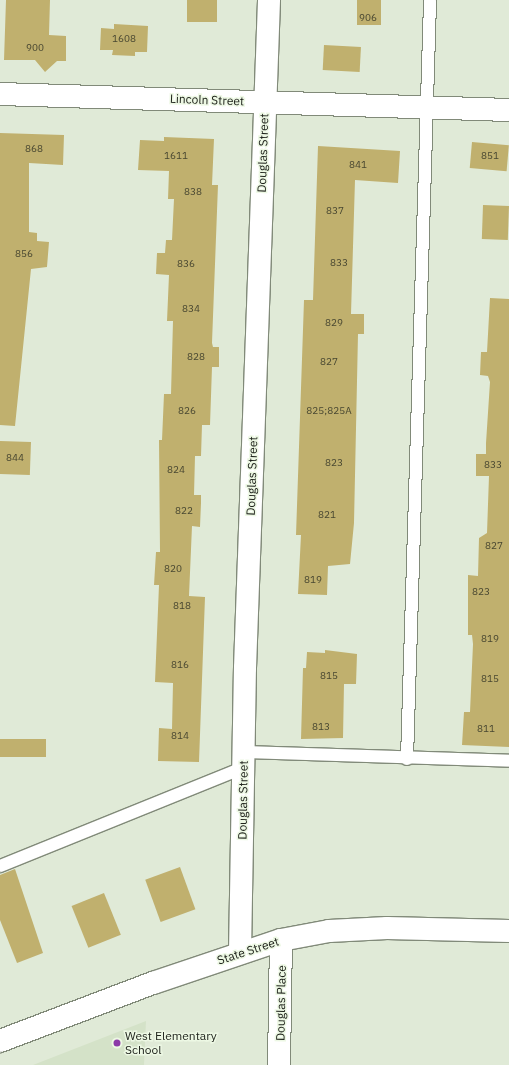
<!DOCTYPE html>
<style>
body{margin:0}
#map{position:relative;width:509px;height:1065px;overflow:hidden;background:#e0ead7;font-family:"IBM Plex Sans",sans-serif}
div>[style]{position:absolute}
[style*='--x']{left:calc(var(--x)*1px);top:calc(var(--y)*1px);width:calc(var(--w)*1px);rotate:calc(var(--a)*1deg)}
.built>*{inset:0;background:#d4e2c8}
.building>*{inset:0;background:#c0b06e;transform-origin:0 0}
.roads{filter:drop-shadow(1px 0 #818a79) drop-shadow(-1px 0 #818a79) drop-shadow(0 1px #818a79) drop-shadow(0 -1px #818a79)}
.lane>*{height:12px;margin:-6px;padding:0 6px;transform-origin:6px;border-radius:6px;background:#fff}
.street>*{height:22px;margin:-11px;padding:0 11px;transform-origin:11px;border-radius:11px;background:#fff}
.secondary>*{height:22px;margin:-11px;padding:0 11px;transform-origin:11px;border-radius:11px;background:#fff}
.dots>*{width:11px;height:11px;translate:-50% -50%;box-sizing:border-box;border:2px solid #edf8e4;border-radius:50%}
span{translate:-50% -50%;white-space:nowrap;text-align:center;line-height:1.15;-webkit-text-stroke:3px #edf8e4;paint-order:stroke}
.number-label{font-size:10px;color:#484731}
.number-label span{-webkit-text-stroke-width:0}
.street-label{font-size:12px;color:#20241d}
.poi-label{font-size:12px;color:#20241d}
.left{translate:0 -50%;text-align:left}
</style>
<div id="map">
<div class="built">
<i style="clip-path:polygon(146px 1021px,144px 1065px,33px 1065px)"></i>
</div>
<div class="building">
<i style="clip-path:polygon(6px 0,50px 0,49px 35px,66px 36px,66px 61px,57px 61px,45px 72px,35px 60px,4px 60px)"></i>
<i style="left:187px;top:0;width:30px;height:22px"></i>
<i style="left:357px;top:0;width:24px;height:25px"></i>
<i style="clip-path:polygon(114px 24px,148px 26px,147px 52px,135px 52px,135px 56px,112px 55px,113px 50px,100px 50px,101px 28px,114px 29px)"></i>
<i style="left:324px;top:45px;width:37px;height:25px;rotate:3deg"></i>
<i style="clip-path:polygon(0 133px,64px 135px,63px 165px,29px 163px,29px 232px,37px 233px,37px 241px,49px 242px,47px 267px,31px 269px,15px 426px,0 425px)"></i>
<i style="clip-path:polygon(164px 137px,214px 139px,212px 185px,218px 185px,212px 343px,213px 347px,219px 347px,219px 367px,212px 367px,210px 425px,202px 425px,201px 456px,195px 456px,194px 495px,201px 495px,201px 503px,200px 527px,192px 526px,189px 596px,205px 597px,199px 762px,158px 761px,159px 728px,172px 729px,173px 683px,155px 682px,159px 585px,154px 585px,156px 552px,160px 552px,159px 440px,162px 440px,164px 394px,171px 394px,173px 321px,167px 321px,169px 275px,156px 274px,157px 253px,165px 253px,166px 240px,172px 240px,174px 199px,168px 199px,169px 171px,138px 170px,140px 140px,164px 141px)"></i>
<i style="left:472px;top:142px;width:37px;height:26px;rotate:5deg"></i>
<i style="clip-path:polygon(318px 146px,400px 151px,398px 183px,355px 180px,351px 314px,364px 314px,364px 334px,358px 334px,354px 523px,350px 564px,328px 566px,327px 595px,298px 594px,301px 535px,296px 535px,304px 300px,313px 300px)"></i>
<i style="left:483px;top:205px;width:26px;height:34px;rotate:2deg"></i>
<i style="clip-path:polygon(490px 298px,509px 299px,509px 747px,462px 745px,464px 712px,470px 712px,473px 644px,472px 635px,468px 635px,468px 575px,478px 576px,479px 538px,487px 533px,489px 476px,476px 476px,476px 454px,486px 454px,486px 443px,490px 382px,488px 376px,480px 375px,481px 352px,487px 352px)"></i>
<i style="left:0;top:441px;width:31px;height:33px;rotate:2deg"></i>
<i style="clip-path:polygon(325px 650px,357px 654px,356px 684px,344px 684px,343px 738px,301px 739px,303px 668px,306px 668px,307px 652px,325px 653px)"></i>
<i style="left:0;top:739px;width:46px;height:18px"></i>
<i style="left:180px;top:867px;width:45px;height:37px;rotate:70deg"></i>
<i style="clip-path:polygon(15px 869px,43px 953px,17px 963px,0 920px,0 875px)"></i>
<i style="left:104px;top:893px;width:45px;height:35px;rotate:68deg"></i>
</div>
<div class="roads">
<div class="lane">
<i style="--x:244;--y:752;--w:265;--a:1.9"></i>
<i style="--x:407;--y:759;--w:759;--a:-88.26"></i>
<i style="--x:0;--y:866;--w:262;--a:-22"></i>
</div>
<div class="street">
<i style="--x:0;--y:94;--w:509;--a:1.8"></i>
<i style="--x:240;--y:953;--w:285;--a:-89"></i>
<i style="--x:245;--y:668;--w:668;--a:-87.94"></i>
<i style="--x:279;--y:1065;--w:125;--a:-89.1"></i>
</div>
<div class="secondary">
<i style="--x:0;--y:1041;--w:164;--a:-20.8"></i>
<i style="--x:153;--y:983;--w:135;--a:-18.6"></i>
<i style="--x:281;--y:940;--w:49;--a:-10.6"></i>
<i style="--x:329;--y:931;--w:58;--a:-3"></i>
<i style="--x:387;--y:928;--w:122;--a:1.4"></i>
</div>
</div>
<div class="dots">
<i style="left:117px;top:1043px;background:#8c3aa8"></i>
</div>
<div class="number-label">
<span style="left:368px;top:18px">906</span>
<span style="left:124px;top:39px">1608</span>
<span style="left:35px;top:48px">900</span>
<span style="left:34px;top:149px">868</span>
<span style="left:176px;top:156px">1611</span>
<span style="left:490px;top:156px">851</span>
<span style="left:358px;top:165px">841</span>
<span style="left:193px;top:192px">838</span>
<span style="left:335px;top:211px">837</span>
<span style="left:24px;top:254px">856</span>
<span style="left:339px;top:263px">833</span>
<span style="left:186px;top:264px">836</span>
<span style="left:191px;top:309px">834</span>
<span style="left:334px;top:323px">829</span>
<span style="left:196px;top:357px">828</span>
<span style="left:329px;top:362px">827</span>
<span style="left:187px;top:411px">826</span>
<span style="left:329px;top:411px">825;825A</span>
<span style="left:15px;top:458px">844</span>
<span style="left:334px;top:463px">823</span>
<span style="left:493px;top:465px">833</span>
<span style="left:176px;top:470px">824</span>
<span style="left:184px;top:511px">822</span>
<span style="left:327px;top:515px">821</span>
<span style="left:494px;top:546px">827</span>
<span style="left:173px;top:569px">820</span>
<span style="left:313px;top:580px">819</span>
<span style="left:481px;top:592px">823</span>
<span style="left:182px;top:606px">818</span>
<span style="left:490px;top:639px">819</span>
<span style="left:180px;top:665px">816</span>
<span style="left:329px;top:676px">815</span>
<span style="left:490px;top:679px">815</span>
<span style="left:321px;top:727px">813</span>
<span style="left:486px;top:729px">811</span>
<span style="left:180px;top:736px">814</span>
</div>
<div class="street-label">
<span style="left:207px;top:100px;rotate:2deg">Lincoln Street</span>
<span style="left:263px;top:153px;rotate:-88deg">Douglas Street</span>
<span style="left:252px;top:476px;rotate:-88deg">Douglas Street</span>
<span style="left:243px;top:800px;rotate:-89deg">Douglas Street</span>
<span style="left:248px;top:951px;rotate:-18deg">State Street</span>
<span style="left:281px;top:1003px;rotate:-89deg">Douglas Place</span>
</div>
<div class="poi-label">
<span class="left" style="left:125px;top:1043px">West Elementary<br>School</span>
</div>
</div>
